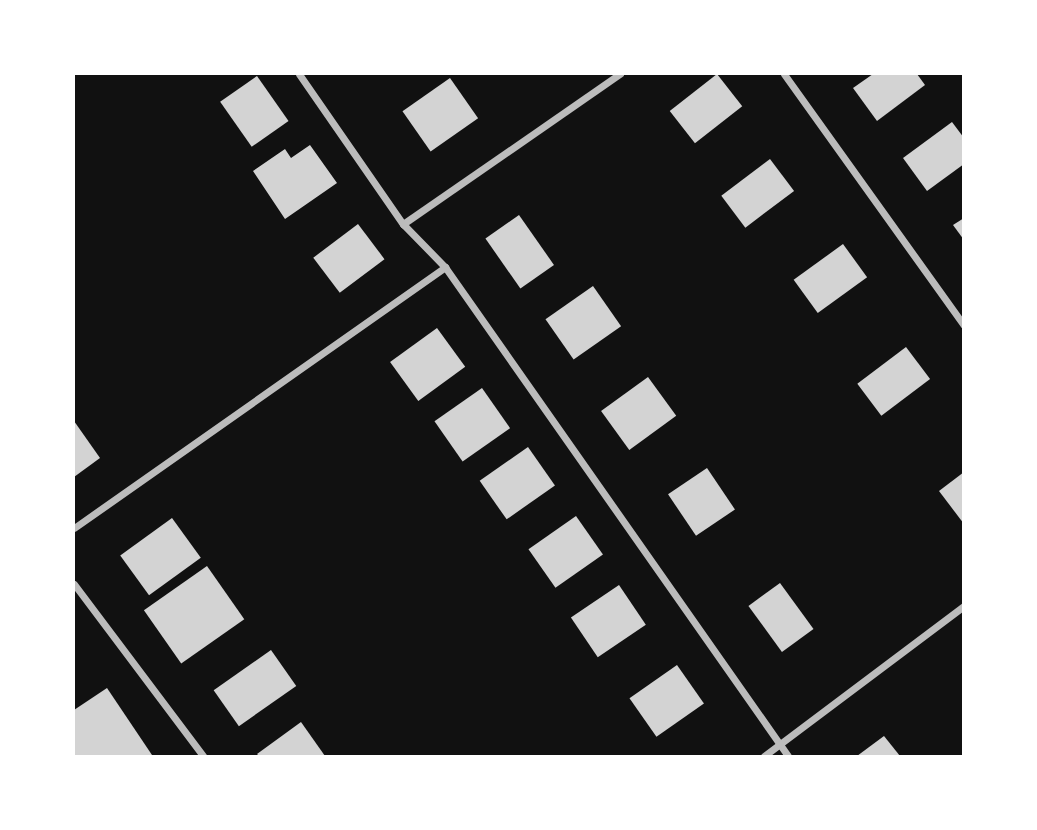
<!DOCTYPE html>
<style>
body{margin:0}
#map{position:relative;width:1037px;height:830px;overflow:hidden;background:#111;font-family:"DM Sans",sans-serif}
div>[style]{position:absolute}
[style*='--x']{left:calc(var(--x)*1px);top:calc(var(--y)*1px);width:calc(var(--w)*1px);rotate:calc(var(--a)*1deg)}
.building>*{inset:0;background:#d3d3d3;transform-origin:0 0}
.minor>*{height:7px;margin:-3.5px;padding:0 3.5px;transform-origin:3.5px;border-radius:3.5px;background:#bcbcbc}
span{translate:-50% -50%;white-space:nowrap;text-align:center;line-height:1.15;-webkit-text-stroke:7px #fff;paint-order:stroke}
.frame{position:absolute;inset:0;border:75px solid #fff;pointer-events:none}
</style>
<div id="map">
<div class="building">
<i style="left:717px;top:74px;width:41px;height:60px;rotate:52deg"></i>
<i style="clip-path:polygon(873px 74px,917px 74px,925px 85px,877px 121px,853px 88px)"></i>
<i style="left:257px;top:76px;width:55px;height:45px;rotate:55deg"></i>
<i style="left:450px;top:78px;width:49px;height:58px;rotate:55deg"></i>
<i style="clip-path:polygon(952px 122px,964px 138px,964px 164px,927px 191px,903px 158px)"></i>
<i style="clip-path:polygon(310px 145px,337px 183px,285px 219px,253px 171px,285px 149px,291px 158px)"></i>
<i style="left:770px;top:159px;width:40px;height:61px;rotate:53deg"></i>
<i style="left:519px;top:215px;width:61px;height:41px;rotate:55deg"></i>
<i style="clip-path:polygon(964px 218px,964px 240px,953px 225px)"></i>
<i style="left:358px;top:224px;width:44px;height:56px;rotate:53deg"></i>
<i style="left:843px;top:244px;width:41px;height:61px;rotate:54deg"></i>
<i style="left:593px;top:286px;width:49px;height:58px;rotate:55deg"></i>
<i style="left:437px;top:328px;width:48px;height:58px;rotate:54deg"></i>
<i style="left:906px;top:347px;width:40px;height:61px;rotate:53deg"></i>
<i style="left:648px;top:377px;width:48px;height:58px;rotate:54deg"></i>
<i style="left:482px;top:388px;width:49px;height:58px;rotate:55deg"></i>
<i style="clip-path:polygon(74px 421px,100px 458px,74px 477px)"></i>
<i style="left:528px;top:447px;width:47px;height:59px;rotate:55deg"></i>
<i style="left:707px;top:468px;width:50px;height:47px;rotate:56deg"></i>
<i style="clip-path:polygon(964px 472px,964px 524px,939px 491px)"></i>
<i style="left:576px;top:516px;width:47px;height:58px;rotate:55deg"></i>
<i style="left:172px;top:518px;width:49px;height:64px;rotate:54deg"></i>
<i style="left:207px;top:566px;width:65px;height:77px;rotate:55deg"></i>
<i style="left:780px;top:583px;width:57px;height:39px;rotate:54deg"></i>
<i style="left:619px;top:585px;width:48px;height:58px;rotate:56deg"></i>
<i style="left:271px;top:650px;width:44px;height:70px;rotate:55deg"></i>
<i style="left:677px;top:665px;width:47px;height:58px;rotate:55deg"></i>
<i style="clip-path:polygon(107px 688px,152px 755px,149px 756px,74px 755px,74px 710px)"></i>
<i style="clip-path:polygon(301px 722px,325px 756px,259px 756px,257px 754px)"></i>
<i style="clip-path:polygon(884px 736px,900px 756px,857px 756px)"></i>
</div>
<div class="minor">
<i style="--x:299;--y:74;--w:183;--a:55.3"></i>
<i style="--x:403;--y:224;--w:60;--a:45.7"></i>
<i style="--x:445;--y:267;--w:597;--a:54.95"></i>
<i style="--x:784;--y:74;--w:309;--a:54.4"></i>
<i style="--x:403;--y:224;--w:264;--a:-34.7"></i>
<i style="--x:74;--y:528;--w:454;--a:-35.1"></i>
<i style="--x:74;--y:584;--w:215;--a:53.1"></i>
<i style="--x:764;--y:756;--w:250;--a:-36.9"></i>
</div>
<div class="frame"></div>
</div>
